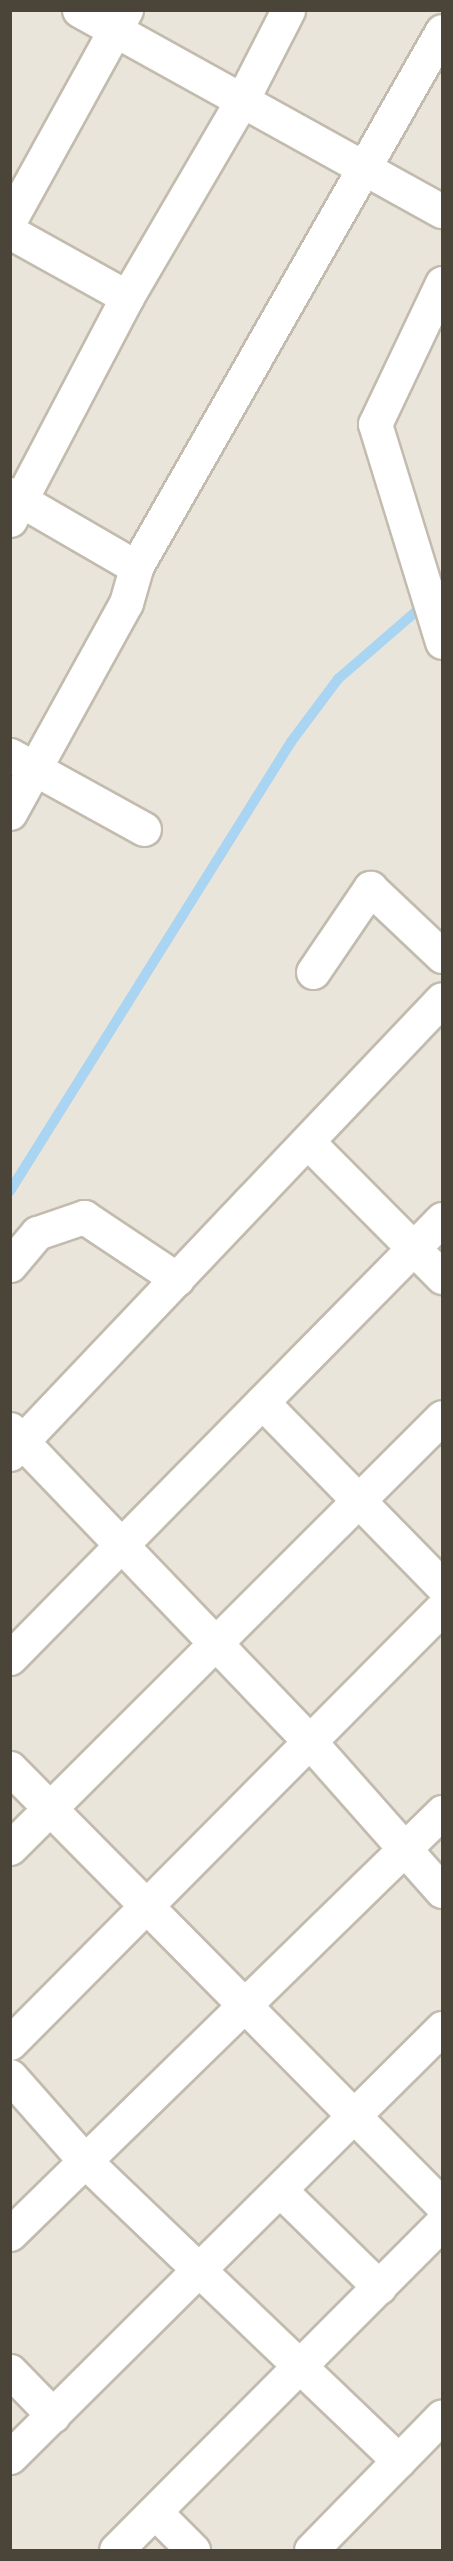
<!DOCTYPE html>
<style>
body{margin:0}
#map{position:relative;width:453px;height:2561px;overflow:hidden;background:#f6f3ec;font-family:"Alegreya Sans",sans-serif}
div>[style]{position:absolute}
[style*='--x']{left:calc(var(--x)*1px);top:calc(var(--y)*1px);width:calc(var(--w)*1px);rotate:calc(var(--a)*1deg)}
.residential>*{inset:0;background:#eae5da;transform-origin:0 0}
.stream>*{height:10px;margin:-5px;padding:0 5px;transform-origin:5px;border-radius:5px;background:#a9d4f2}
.roads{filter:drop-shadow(2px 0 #c2bbae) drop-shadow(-2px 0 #c2bbae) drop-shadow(0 2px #c2bbae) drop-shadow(0 -2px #c2bbae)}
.minor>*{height:33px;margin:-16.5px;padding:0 16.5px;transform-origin:16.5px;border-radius:16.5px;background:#fff}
span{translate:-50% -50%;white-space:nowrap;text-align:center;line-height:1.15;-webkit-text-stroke:4.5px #fff;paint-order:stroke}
.frame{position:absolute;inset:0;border:12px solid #4b4439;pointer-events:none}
</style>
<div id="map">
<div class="residential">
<i style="left:11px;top:11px;width:431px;height:2539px"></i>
</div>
<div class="stream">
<i style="--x:10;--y:1191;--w:530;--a:-57.96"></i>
<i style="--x:291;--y:742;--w:79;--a:-53.3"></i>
<i style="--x:338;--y:679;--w:118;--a:-40.9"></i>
</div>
<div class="roads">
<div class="minor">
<i style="--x:79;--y:10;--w:415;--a:29"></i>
<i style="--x:10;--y:220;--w:240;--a:-61.1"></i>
<i style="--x:10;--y:232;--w:134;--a:29.1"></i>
<i style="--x:442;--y:283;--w:156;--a:115.4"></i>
<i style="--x:375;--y:424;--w:228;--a:72.9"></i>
<i style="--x:10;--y:494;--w:146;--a:30.1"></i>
<i style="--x:10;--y:520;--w:252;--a:-62.3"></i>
<i style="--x:127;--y:297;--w:226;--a:-59.7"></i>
<i style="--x:241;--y:102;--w:103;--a:-62.9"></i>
<i style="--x:10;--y:755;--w:153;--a:28.9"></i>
<i style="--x:10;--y:813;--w:240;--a:-61.1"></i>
<i style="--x:126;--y:603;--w:37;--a:-74"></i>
<i style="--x:136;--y:567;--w:617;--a:-60.28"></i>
<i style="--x:313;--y:972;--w:102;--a:-55.8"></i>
<i style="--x:370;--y:888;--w:99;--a:43.4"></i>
<i style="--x:309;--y:1143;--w:189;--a:45.2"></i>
<i style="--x:10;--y:1265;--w:42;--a:-49.8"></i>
<i style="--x:37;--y:1233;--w:50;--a:-18.8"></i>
<i style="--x:84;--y:1217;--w:112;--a:33.7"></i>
<i style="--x:262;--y:1402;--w:257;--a:45.6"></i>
<i style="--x:10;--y:1429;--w:434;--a:46.2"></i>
<i style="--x:310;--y:1742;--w:199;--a:48.5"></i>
<i style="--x:10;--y:1454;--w:627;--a:-46.49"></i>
<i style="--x:10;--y:1658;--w:616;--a:-45.46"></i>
<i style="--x:10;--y:1768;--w:614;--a:45.33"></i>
<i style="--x:10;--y:1848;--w:610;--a:-44.93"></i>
<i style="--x:10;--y:2043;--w:613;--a:-45.2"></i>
<i style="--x:10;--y:2076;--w:113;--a:48.6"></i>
<i style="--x:85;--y:2161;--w:434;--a:43.7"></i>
<i style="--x:280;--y:2190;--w:139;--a:44.4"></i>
<i style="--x:10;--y:2234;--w:604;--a:-44.33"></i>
<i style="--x:10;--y:2371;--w:62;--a:45.7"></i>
<i style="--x:10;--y:2457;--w:609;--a:-44.8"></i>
<i style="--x:155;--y:2512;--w:54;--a:45"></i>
<i style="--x:116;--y:2550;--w:462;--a:-45.1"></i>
<i style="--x:311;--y:2550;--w:187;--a:-45.6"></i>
</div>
</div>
<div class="frame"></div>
</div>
